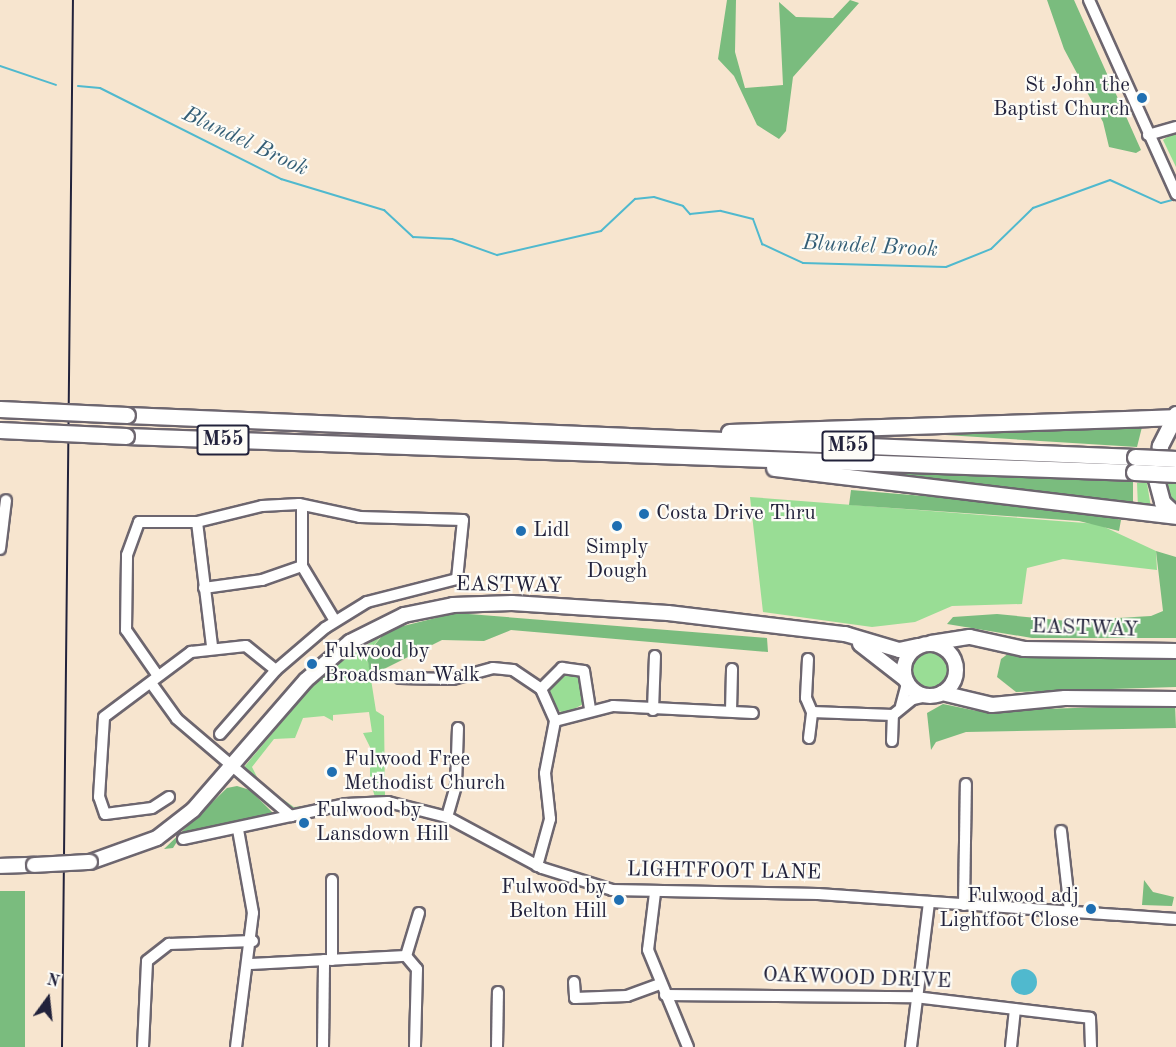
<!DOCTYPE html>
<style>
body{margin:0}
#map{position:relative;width:1176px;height:1047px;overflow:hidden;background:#f7e5cf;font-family:"Old Standard TT",serif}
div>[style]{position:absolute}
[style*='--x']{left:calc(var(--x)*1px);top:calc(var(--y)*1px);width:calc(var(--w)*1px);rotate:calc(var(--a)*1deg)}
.green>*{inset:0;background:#99dd95}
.round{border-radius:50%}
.forest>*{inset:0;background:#7abc7e;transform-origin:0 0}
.water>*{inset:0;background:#50b9ce}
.stream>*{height:2px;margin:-1px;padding:0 1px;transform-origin:1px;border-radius:1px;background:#50b9ce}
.roads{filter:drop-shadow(2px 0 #6d666f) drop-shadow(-2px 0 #6d666f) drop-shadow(0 2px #6d666f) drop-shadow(0 -2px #6d666f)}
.minor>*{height:10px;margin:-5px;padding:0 5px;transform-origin:5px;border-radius:5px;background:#fff}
.major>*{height:14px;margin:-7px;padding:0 7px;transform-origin:7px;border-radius:7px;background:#fff}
.major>.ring{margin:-7px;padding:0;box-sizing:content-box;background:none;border:14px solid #fff;border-radius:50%}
.highway>*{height:15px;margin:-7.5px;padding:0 7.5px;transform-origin:7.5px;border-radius:7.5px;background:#fff}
.rail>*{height:2px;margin:-1px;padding:0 1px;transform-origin:1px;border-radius:1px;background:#22223b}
.bridges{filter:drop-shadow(2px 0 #6d666f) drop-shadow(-2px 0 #6d666f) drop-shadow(0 2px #6d666f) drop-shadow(0 -2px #6d666f)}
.major-bridge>*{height:14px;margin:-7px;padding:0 7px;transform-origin:7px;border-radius:7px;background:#fff}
.highway-bridge>*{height:15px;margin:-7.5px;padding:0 7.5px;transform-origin:7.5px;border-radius:7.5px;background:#fff}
.dots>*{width:16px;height:16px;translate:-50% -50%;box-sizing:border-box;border:3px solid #fdfcf7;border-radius:50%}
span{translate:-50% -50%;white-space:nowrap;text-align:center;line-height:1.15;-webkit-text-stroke:4.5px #fdfcf7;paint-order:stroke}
.shield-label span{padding:2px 4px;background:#fdfcf7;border:2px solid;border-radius:4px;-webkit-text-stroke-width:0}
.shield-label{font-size:20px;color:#22223b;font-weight:700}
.poi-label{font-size:21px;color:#22223b}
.right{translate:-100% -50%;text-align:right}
.left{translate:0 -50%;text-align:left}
.street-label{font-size:21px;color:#22223b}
.water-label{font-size:22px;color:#345e76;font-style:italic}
.north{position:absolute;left:18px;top:969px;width:60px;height:60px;-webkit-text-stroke:4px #fdfcf7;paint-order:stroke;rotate:15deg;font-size:16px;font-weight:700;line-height:24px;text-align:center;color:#22223b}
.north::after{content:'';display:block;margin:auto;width:21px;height:27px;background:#22223b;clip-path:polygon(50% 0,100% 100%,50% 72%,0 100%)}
</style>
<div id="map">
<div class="green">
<i style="clip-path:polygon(1176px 131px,1176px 167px,1163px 140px)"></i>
<i style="clip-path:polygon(1137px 483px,1147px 483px,1152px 514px,1138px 508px)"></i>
<i style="clip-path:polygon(1164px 484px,1176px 484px,1176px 512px,1169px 504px)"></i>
<i style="clip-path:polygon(750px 497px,1098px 524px,1156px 551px,1157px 570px,1063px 559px,1027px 568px,1022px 604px,952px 606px,915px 622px,872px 627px,763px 612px)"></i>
<i style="clip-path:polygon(382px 635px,367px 654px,376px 711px,384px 716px,385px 796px,375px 797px,370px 781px,370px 747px,363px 733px,372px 732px,369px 712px,333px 715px,333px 721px,324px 716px,303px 718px,295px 738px,274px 739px,252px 767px,260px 783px,294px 807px,366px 798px,293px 810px,276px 801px,244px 770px,245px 766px,321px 675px)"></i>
<i class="round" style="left:911px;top:650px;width:38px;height:38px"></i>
<i style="clip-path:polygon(568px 672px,579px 674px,585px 703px,565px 714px,550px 706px,546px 691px)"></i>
</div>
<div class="forest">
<i style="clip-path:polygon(727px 0,736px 0,735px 52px,745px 88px,783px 85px,779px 2px,796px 17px,833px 18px,850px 0,859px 3px,793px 77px,786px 131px,779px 139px,757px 125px,734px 76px,718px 59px)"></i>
<i style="clip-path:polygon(1047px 0,1074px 0,1141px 150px,1136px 153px,1109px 147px,1103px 122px,1064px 49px)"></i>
<i style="clip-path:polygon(1143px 423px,1137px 447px,913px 433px)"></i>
<i style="clip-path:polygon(863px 471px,1133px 482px,1133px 504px)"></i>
<i style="clip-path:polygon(851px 490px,1080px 509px,1121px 520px,1119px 531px,1079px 521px,849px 505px)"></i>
<i style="clip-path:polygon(1156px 551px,1176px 557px,1176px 638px,1032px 638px,947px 624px,953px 617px,997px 614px,1067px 621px,1151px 616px,1163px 611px)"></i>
<i style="clip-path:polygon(456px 613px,767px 638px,768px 652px,511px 630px,484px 641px,442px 640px,370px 676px,367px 654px,387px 630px)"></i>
<i style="clip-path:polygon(1009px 653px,1176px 656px,1176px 687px,1016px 692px,997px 677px,1001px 659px)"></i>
<i style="clip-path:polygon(943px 704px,977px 711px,1175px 705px,1176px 728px,966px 732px,936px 742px,931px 750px,927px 713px)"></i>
<i style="clip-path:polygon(237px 786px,250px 790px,274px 814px,180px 837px,173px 848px,164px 849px,227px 788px)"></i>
<i style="clip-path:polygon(1144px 880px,1153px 892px,1174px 897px,1172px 906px,1142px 905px)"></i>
<i style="left:25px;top:891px;width:156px;height:25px;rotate:90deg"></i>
</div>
<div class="water">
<i class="round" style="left:1011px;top:969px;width:26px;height:26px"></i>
</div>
<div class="stream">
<i style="--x:0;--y:66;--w:59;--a:18.7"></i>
<i style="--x:78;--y:86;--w:22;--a:5"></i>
<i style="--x:100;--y:88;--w:203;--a:26.7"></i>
<i style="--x:281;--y:179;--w:108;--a:16.8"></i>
<i style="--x:384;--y:210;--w:40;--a:43"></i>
<i style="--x:413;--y:237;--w:39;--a:3"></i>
<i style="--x:452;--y:239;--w:48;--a:19.6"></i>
<i style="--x:497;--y:255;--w:107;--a:-13"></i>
<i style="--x:601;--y:231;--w:47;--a:-43.3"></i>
<i style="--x:635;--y:199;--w:19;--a:-6"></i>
<i style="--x:654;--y:197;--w:30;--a:17"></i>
<i style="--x:683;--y:206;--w:11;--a:49"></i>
<i style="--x:690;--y:214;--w:31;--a:-6"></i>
<i style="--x:721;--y:211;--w:33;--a:14"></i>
<i style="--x:753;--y:219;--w:27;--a:70"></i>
<i style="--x:762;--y:244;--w:45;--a:24.9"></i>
<i style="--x:803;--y:263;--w:143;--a:1.6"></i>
<i style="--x:946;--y:267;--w:48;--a:-21.8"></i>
<i style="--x:991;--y:249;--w:59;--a:-44.3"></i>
<i style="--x:1033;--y:208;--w:82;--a:-20"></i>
<i style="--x:1110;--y:180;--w:56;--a:24.3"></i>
<i style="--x:1161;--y:203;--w:16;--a:-15"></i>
</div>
<div class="roads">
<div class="minor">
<i style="--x:1089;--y:0;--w:213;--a:65.8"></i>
<i style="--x:1148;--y:135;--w:29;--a:-16"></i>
<i style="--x:302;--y:505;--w:61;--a:90"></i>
<i style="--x:302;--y:566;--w:64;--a:59"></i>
<i style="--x:197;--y:522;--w:125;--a:83.1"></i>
<i style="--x:0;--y:549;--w:49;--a:-83"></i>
<i style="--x:204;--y:588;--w:59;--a:-7.9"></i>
<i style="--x:262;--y:580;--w:42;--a:-19.3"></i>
<i style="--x:808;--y:659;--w:39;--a:93"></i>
<i style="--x:806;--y:698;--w:15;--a:67"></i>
<i style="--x:812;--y:712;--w:81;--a:2.1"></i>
<i style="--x:158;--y:676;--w:56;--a:-124.8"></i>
<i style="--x:126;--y:630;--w:75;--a:-89.2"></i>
<i style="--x:127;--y:555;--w:35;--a:-70"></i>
<i style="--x:139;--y:522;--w:58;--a:0"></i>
<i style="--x:197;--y:522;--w:67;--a:-13.8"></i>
<i style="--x:262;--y:506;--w:37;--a:-3"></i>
<i style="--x:299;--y:504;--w:62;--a:12"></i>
<i style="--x:360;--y:517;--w:103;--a:1.7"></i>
<i style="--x:463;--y:520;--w:59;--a:95.8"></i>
<i style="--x:457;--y:579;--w:93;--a:165.7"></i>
<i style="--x:367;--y:602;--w:49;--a:148.2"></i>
<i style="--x:325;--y:628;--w:65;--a:139.4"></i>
<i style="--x:400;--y:678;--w:53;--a:1.1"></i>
<i style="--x:453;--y:679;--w:41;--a:-15.4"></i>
<i style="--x:493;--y:668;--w:20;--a:6"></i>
<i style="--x:513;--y:670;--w:34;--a:34"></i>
<i style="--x:541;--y:689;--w:35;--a:66"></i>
<i style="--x:555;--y:721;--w:60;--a:-14.5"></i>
<i style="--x:613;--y:706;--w:140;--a:2.9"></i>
<i style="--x:151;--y:683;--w:44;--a:54.2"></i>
<i style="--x:177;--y:719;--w:150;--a:40.4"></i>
<i style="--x:541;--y:689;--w:30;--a:-45"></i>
<i style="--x:562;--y:668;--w:22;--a:8"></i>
<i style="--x:584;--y:671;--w:37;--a:81"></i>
<i style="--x:901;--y:706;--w:23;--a:-75"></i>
<i style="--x:653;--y:710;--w:54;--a:-87.9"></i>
<i style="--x:731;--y:711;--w:42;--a:-88.6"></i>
<i style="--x:809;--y:738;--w:26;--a:-83"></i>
<i style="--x:892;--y:741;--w:26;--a:-88"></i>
<i style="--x:893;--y:715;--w:26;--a:-39"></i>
<i style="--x:913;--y:699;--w:14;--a:-12"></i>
<i style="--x:169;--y:797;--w:20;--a:147"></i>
<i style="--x:152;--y:808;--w:47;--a:172.7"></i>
<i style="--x:105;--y:814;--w:18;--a:-109"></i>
<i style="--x:99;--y:797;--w:80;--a:-86.4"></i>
<i style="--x:104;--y:717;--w:109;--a:-36.8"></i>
<i style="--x:191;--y:652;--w:55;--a:-6.2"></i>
<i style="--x:246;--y:646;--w:38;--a:39"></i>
<i style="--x:276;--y:670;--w:85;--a:131.2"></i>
<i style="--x:447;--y:817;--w:33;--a:-74"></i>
<i style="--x:456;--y:785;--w:57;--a:-88"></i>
<i style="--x:1061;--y:831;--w:81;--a:83.6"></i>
<i style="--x:183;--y:839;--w:167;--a:-12.1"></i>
<i style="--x:346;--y:804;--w:42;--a:-2.7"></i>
<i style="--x:388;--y:802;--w:61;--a:14.3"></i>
<i style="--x:447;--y:817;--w:108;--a:28.2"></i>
<i style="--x:542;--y:868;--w:73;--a:17.4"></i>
<i style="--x:612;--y:890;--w:206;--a:1.1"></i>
<i style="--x:818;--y:894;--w:359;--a:4"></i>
<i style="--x:537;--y:866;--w:49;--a:-74.5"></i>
<i style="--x:550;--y:819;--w:46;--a:-96.2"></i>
<i style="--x:545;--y:773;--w:53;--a:-79.1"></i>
<i style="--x:332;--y:880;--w:80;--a:90"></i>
<i style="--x:655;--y:893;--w:57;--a:97"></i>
<i style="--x:648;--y:950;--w:105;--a:67.6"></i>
<i style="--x:964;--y:905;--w:121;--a:-89.1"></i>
<i style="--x:406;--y:956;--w:17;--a:50"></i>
<i style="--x:417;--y:969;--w:78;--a:91.5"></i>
<i style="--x:406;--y:956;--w:45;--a:-73.2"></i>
<i style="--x:251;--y:964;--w:155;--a:-3"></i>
<i style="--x:574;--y:982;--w:16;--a:86"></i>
<i style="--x:575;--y:998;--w:52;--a:-2.2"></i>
<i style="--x:627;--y:996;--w:35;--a:-20"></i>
<i style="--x:665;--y:995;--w:250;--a:0.5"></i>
<i style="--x:915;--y:997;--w:176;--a:6.8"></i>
<i style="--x:1090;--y:1018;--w:29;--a:88"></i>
<i style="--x:143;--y:1047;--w:86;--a:-87.3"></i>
<i style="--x:147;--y:961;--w:28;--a:-38"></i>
<i style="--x:169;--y:944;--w:84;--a:-2"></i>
<i style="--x:236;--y:1047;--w:135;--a:-82.8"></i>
<i style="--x:253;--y:913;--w:84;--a:-100.2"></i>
<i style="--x:323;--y:1047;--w:87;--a:-89.3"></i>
<i style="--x:497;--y:1047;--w:55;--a:-89"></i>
<i style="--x:911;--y:1047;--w:146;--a:-82.9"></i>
<i style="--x:1011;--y:1047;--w:38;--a:-84"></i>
</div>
<div class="major">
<i style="--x:931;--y:643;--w:39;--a:-9"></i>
<i style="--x:970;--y:637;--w:55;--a:12.5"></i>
<i style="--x:1024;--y:649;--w:152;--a:0.8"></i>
<i class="ring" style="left:904px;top:644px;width:38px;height:38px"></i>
<i style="--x:860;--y:644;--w:57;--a:37.9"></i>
<i style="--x:942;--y:693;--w:51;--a:13.5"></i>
<i style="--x:992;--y:705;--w:73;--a:-5.5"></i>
<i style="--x:1065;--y:698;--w:111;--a:0.5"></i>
<i style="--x:90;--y:862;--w:71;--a:-19.7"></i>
<i style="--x:157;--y:838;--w:46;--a:-37.9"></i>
<i style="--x:193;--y:810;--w:172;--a:-49"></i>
<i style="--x:306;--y:680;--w:58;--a:-40.8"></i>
<i style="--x:350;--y:642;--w:60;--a:-26.6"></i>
<i style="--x:404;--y:615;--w:50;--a:-11.5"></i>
<i style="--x:453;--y:605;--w:59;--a:-1.9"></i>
<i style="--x:512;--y:603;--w:156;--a:3.7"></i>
<i style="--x:668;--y:613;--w:178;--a:6.8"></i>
<i style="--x:845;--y:634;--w:56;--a:16.5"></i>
<i style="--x:899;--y:650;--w:19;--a:-12"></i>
<i style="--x:0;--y:866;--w:34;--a:-2"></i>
</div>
<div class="highway">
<i style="--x:1176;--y:414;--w:36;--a:117"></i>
<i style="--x:1160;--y:446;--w:33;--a:97"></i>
<i style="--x:1156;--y:479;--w:24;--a:75"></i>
<i style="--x:1162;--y:502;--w:19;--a:43"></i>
<i style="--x:127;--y:415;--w:1009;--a:2.39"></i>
<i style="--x:729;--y:432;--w:444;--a:-1.9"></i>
<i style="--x:126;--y:436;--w:1009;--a:2.05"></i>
<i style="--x:774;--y:468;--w:405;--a:6.8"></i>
</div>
</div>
<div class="rail">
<i style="--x:62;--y:1047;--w:1047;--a:-89.4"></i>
</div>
<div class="bridges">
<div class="major-bridge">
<i style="--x:34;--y:865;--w:56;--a:-3.1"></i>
</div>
<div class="highway-bridge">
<i style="--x:0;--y:409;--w:127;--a:2.7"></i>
<i style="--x:0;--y:430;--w:126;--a:2.7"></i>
<i style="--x:1135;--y:457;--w:41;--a:2.8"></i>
<i style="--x:1134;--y:472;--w:42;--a:2.7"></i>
</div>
</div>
<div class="dots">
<i style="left:1142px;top:98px;background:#1f6fb2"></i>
<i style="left:644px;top:514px;background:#1f6fb2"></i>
<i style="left:617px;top:526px;background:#1f6fb2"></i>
<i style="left:521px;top:531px;background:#1f6fb2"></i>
<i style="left:312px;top:664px;background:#1f6fb2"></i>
<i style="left:332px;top:772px;background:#1f6fb2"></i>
<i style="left:304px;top:823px;background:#1f6fb2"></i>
<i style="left:619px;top:900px;background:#1f6fb2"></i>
<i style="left:1091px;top:909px;background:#1f6fb2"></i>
</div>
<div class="shield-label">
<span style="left:223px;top:440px">M55</span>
<span style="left:848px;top:446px">M55</span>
</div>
<div class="poi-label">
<span class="right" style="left:1130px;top:98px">St John the<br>Baptist Church</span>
<span class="left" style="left:656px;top:514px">Costa Drive Thru</span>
<span class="left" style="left:533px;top:531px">Lidl</span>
<span style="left:617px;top:560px">Simply<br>Dough</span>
<span class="left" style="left:324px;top:664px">Fulwood by<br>Broadsman Walk</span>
<span class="left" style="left:344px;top:772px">Fulwood Free<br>Methodist Church</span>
<span class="left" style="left:316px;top:823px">Fulwood by<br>Lansdown Hill</span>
<span class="right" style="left:607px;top:900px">Fulwood by<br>Belton Hill</span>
<span class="right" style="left:1079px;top:909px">Fulwood adj<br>Lightfoot Close</span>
</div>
<div class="street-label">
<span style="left:509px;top:586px;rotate:1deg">EASTWAY</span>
<span style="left:1085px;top:629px;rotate:2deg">EASTWAY</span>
<span style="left:724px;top:872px;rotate:1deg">LIGHTFOOT LANE</span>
<span style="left:857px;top:979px;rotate:2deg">OAKWOOD DRIVE</span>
</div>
<div class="water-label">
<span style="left:245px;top:142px;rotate:25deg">Blundel Brook</span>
<span style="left:870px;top:247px;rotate:3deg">Blundel Brook</span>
</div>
<div class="north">N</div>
</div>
